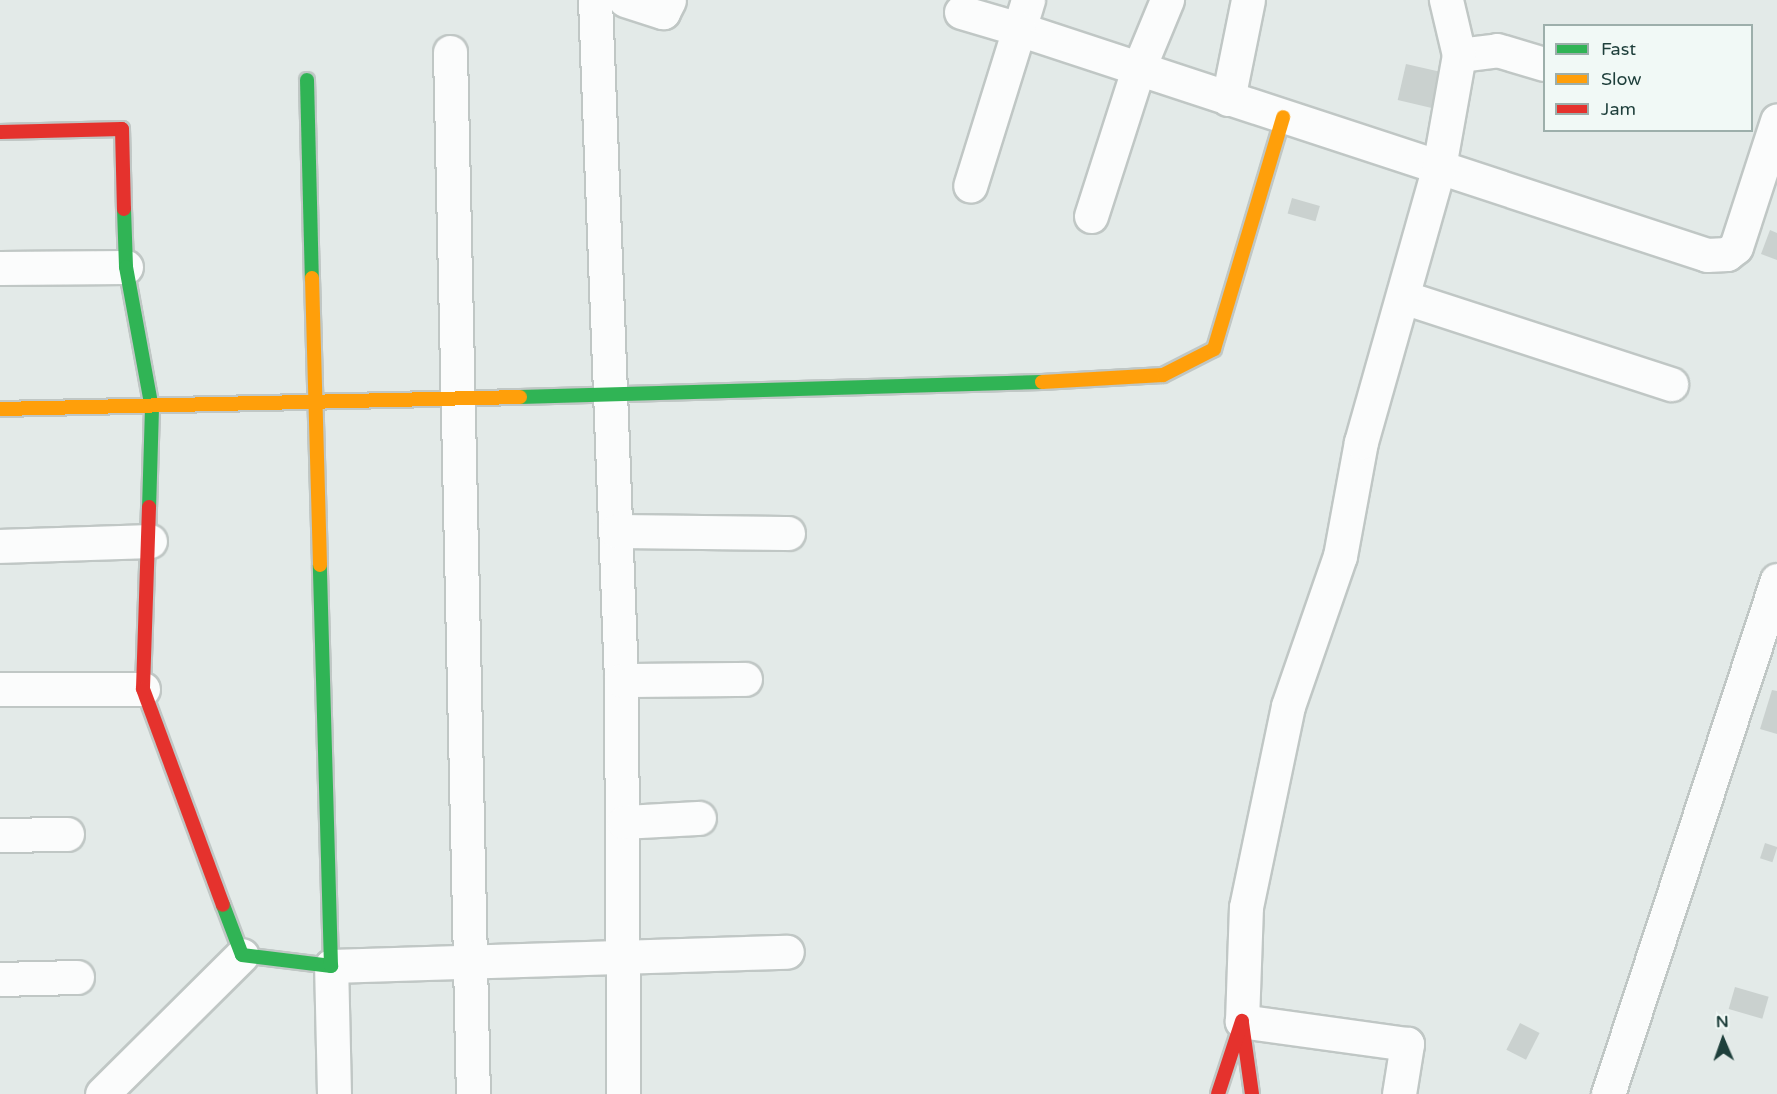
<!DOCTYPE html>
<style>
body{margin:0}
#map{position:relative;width:1777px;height:1094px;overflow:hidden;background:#e3eae8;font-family:"Varela Round",sans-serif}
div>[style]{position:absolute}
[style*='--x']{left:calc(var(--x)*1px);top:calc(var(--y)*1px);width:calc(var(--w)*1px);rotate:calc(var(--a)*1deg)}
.building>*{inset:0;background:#cad1cf;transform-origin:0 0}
.roads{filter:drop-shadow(2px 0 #c0c7c5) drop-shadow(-2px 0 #c0c7c5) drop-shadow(0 2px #c0c7c5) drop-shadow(0 -2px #c0c7c5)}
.street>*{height:33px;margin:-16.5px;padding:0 16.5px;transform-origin:16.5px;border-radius:16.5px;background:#fbfcfc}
.fast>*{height:14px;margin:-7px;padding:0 7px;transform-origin:7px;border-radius:7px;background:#30b455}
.slow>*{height:14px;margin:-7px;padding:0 7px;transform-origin:7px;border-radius:7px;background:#ff9f0a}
.jam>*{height:14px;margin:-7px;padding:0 7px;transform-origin:7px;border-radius:7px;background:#e5322d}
span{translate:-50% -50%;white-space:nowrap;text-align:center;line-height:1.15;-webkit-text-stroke:5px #f1f9f6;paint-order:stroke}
.legend{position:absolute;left:1543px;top:24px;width:210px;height:108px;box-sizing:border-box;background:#f1f9f6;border:2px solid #9dafab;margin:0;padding:8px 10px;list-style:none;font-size:18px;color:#1e3f3b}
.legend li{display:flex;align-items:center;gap:12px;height:30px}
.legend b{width:30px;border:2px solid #9dafab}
.north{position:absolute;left:1693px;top:1010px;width:60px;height:60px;-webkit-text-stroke:4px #f1f9f6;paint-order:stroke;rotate:358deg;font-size:16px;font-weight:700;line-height:24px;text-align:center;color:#1e3f3b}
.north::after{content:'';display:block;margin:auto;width:21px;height:27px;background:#1e3f3b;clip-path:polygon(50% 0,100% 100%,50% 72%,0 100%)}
</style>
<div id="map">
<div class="building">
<i style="left:1406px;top:64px;width:36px;height:37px;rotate:13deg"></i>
<i style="left:1292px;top:198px;width:29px;height:16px;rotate:16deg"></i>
<i style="clip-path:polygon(1770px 230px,1777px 233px,1777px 260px,1761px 254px)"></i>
<i style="clip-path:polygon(1772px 690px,1777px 691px,1777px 734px,1760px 729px)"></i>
<i style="left:1765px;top:843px;width:13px;height:16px;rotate:18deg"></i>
<i style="left:1735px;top:987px;width:35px;height:23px;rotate:16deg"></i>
<i style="left:1520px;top:1023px;width:22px;height:30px;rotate:27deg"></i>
</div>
<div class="roads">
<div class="street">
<i style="--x:595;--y:0;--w:680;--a:87.81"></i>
<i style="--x:621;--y:680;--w:414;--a:89.7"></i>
<i style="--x:625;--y:0;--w:40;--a:18"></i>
<i style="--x:663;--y:12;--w:13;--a:-63"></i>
<i style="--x:1028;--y:0;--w:30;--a:107"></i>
<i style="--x:1019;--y:29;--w:724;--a:18.18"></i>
<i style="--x:1707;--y:255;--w:20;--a:-3"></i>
<i style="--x:1727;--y:254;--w:11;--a:-38"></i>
<i style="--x:1736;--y:247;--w:133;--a:-72"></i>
<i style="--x:961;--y:12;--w:60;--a:16.3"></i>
<i style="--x:1019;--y:29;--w:164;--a:107.3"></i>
<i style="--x:450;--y:52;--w:1042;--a:88.74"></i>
<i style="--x:1459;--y:55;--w:38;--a:-7"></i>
<i style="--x:1497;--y:50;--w:49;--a:16.6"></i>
<i style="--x:1228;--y:99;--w:101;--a:-78.6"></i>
<i style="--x:1091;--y:216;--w:153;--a:-72.2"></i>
<i style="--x:1138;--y:70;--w:76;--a:-67.5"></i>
<i style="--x:0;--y:268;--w:126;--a:-0.5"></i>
<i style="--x:1403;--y:297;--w:282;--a:18"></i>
<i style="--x:616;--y:531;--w:172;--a:0.7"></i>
<i style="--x:0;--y:546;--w:150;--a:-1.9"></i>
<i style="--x:621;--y:680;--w:124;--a:-0.5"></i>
<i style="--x:0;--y:689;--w:143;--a:0"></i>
<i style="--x:624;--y:822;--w:75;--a:-3.1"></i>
<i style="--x:0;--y:835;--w:67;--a:-0.9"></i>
<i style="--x:0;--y:979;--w:77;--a:-1.5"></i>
<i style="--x:102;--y:1094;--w:197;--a:-44.8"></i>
<i style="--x:334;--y:1094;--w:128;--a:-91.3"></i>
<i style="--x:331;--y:966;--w:456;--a:-1.8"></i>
<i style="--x:1399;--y:1094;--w:51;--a:-80.9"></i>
<i style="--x:1407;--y:1044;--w:167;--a:-172.1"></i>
<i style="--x:1242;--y:1021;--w:114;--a:-88"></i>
<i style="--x:1246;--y:907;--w:205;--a:-78.2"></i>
<i style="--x:1288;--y:706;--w:159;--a:-70.9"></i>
<i style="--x:1340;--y:556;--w:116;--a:-79.6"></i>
<i style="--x:1361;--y:442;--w:286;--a:-74.2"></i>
<i style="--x:1439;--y:167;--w:114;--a:-79.9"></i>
<i style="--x:1459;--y:55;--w:57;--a:-103.3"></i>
<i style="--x:1608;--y:1094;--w:541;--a:-71.8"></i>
</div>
<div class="fast">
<i style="--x:307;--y:80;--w:198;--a:88.6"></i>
<i style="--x:124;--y:209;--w:58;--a:88"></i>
<i style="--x:126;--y:267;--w:143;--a:79.6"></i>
<i style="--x:152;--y:408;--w:99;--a:91.7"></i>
<i style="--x:520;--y:397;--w:522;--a:-1.65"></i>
<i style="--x:223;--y:905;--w:53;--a:69.2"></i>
<i style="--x:242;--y:955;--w:90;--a:7"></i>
<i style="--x:331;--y:966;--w:401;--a:-91.6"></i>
</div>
<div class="slow">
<i style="--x:312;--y:278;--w:287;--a:88.4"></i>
<i style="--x:1042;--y:382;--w:121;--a:-3.3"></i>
<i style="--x:1163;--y:375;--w:57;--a:-27"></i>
<i style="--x:1214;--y:349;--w:242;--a:-73.4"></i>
<i style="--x:0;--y:409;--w:520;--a:-1.32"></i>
</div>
<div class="jam">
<i style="--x:0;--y:132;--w:122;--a:-1.4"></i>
<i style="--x:122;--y:129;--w:80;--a:88.6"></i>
<i style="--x:149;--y:507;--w:182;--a:91.9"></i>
<i style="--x:143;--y:689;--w:230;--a:69.7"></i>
<i style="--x:1242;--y:1023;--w:72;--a:82"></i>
<i style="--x:1218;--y:1094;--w:77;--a:-71.8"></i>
</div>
</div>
<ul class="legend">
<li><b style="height:8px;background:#30b455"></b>Fast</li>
<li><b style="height:8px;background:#ff9f0a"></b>Slow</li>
<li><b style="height:8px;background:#e5322d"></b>Jam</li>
</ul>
<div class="north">N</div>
</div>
